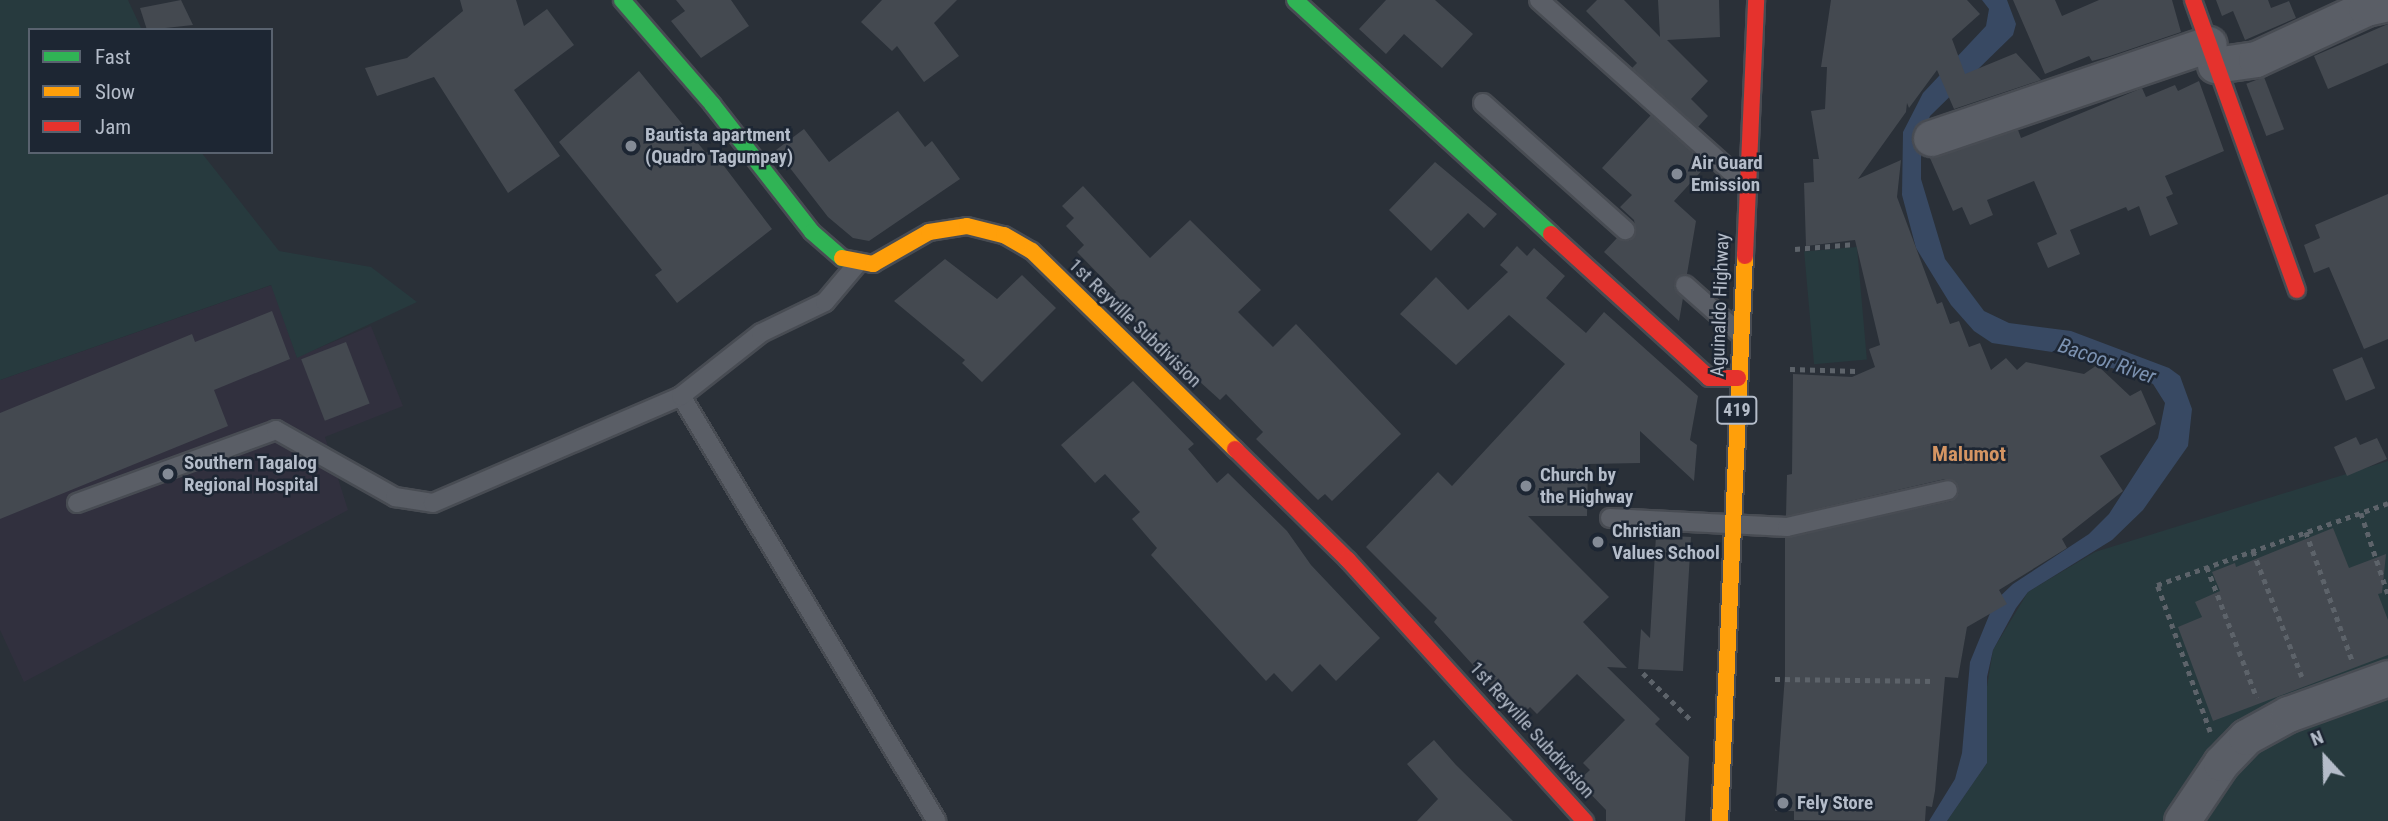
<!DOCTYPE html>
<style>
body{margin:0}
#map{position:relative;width:2388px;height:821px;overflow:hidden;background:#2a3038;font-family:"Roboto Condensed",sans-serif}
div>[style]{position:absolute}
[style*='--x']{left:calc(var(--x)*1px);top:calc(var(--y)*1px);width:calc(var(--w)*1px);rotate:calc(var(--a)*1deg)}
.medical>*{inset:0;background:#31303e}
.green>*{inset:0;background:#273a3e;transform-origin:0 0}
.water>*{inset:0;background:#384963}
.building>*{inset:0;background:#444950;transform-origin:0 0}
.path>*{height:4.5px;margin-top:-2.25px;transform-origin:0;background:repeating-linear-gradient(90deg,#5d636a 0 5px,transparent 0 10px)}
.roads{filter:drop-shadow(2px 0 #484c53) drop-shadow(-2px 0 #484c53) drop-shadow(0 2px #484c53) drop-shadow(0 -2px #484c53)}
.lane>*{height:18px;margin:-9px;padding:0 9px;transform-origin:9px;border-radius:9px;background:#5a5e66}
.street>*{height:35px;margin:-17.5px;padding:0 17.5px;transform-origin:17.5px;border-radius:17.5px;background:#5a5e66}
.fast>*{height:16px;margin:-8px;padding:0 8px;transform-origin:8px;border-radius:8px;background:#30b455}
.slow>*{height:16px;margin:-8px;padding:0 8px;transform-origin:8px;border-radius:8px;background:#ff9f0a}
.jam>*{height:16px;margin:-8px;padding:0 8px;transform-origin:8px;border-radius:8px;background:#e5322d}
.dots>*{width:19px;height:19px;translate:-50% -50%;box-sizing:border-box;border:4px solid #1d2633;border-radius:50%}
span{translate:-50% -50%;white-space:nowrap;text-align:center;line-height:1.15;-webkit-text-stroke:5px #1d2633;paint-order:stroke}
.shield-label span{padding:2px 5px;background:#1d2633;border:2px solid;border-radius:5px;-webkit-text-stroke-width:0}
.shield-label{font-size:18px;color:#b4bcc9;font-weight:700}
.poi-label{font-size:19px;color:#b4bcc9;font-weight:700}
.left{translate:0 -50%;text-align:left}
.street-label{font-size:19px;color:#b4bcc9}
.water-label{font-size:21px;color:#7c92b1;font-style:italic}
.neighbourhood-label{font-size:21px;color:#d59563;font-weight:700}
.legend{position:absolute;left:28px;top:28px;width:245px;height:126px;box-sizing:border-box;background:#1d2633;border:2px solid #59626f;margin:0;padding:9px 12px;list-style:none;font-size:21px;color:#b4bcc9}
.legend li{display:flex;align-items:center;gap:14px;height:35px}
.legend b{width:35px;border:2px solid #59626f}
.north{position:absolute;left:2290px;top:723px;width:70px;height:70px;-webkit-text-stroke:5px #1d2633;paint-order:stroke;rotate:338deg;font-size:19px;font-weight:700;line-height:28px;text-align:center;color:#b4bcc9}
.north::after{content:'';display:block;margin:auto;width:24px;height:32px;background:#b4bcc9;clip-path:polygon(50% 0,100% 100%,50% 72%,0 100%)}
</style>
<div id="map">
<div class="medical">
<i style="clip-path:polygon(272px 285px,297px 357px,371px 326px,403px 406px,325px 437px,348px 510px,24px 682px,0 630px,0 380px)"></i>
</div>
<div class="green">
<i style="clip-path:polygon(0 0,128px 0,142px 30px,30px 30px,30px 152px,201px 152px,279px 251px,371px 267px,417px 302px,297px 358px,271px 285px,0 380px)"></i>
<i style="left:1857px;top:247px;width:113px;height:53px;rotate:85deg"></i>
<i style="clip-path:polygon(2388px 461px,2388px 821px,1947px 821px,1987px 763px,1985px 699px,1993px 650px,2028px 592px,2095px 552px)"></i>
</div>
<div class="water">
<i style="clip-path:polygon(1982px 0,2007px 0,2016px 24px,2013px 35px,1930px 116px,1921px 140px,1921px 179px,1945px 259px,1984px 311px,2009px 323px,2071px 331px,2169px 368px,2180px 376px,2192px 409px,2188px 446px,2143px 510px,2112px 540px,2028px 592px,2016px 608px,1993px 650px,1987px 677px,1987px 763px,1947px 821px,1929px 821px,1955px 779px,1962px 753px,1970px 662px,1995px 601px,2013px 584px,2089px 534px,2109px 514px,2158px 438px,2165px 403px,2153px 384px,2129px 373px,2059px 353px,1992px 343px,1974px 331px,1951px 305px,1916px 248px,1902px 195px,1903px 132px,1923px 93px,1986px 26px,1989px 9px)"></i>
</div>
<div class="building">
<i style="clip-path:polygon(181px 0,193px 25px,147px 30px,140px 8px)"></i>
<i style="clip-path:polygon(460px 0,516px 0,524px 26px,547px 9px,574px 45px,514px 90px,560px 156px,508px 193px,434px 77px,377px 96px,365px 68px,407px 58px,463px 11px)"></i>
<i style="clip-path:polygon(676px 0,731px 0,749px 26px,701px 58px,671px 21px,685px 11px)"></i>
<i style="clip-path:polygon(882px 0,957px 0,934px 23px,959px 56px,924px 82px,897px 46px,892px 51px,861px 22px)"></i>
<i style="clip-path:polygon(1386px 0,1435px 0,1473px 34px,1442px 68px,1404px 34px,1386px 54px,1359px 29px)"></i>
<i style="clip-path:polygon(1597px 0,1624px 0,1660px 37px,1658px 0,1719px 0,1720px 37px,1667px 40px,1708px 81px,1691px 99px,1708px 116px,1698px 127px,1632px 68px,1637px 63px,1586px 11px)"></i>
<i style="clip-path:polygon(1831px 0,1967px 0,1980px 14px,1952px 39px,1965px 74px,2016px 53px,2041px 80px,1954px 109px,1937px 70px,1909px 108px,1907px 103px,1906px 112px,1858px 179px,1901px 160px,1897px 197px,1937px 304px,1942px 302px,1950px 324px,1959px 321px,1969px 347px,1980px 343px,1991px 370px,2006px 358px,2017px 370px,2026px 362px,2084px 374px,2097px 365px,2130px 396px,2141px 390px,2156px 424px,2100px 456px,2123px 491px,2062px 539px,2067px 548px,1999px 590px,2007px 604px,1967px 627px,1958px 678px,1945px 677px,1935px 791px,1932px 807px,1926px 806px,1925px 821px,1794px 820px,1794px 811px,1775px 811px,1785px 675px,1785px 538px,1951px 501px,1959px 493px,1956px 482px,1945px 479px,1786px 516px,1787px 475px,1792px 474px,1793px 374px,1852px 377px,1875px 367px,1869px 349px,1880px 345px,1855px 240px,1806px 246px,1804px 183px,1814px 182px,1813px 159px,1819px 159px,1811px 111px,1825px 109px,1827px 67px,1821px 67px)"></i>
<i style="clip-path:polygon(2013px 0,2055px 0,2062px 16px,2099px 0,2172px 0,2181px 32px,2107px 57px,2092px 61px,2089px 56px,2045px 74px)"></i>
<i style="clip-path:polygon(2216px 0,2268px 0,2271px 8px,2289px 1px,2296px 18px,2245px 40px,2233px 11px,2222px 16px)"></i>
<i style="clip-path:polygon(2388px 24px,2388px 63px,2328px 89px,2314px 56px)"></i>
<i style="clip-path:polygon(639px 71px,706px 153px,711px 149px,772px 229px,677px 303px,655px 275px,662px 270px,559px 142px)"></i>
<i style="left:2264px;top:77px;width:56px;height:19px;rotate:69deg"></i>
<i style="clip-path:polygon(2199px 81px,2224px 151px,2165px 176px,2173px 194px,2166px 197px,2178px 224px,2150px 236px,2139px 206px,2128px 211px,2126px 207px,2070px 230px,2080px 254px,2048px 268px,2037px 243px,2057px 234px,2034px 181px,1987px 200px,1993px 215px,1970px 225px,1962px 207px,1953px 211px,1930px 158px,2018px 130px,2021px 138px,2142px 88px,2146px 97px,2175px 85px,2178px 91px)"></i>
<i style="clip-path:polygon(898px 111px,925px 147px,932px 141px,960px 179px,869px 241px,853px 238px,828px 217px,776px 150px,804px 129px,829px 162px)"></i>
<i style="clip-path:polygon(1651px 115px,1707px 165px,1674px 201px,1696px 221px,1687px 274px,1674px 283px,1683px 298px,1679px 321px,1604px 252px,1617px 238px,1629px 241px,1636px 232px,1634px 220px,1620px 207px,1632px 195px,1602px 168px)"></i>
<i style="clip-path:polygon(1435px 162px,1497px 214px,1484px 228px,1468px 213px,1431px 251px,1389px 210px)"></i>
<i style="clip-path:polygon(1083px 186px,1150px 258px,1190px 220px,1261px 290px,1238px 312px,1273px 347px,1296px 324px,1401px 434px,1332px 501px,1325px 494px,1318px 500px,1256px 439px,1263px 432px,1226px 394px,1220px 400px,1158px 344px,1111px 298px,1116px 292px,1077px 252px,1084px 245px,1066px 226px,1074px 218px,1062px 206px)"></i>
<i style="clip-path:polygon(2388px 194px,2388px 339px,2364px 349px,2329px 267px,2314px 273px,2304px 245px,2320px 238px,2315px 225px)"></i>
<i style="clip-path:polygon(1517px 246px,1527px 256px,1534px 248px,1565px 276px,1546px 298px,1586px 333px,1604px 312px,1698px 396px,1690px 440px,1697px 445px,1694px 481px,1640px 431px,1640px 463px,1588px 464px,1587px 516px,1528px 516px,1609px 597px,1583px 622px,1627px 668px,1607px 667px,1660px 719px,1655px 724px,1689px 757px,1685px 821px,1606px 821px,1606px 810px,1578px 781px,1590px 770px,1583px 763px,1625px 720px,1577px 674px,1537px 714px,1530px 707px,1520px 717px,1434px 622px,1437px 618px,1366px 547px,1438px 472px,1452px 486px,1565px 364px,1509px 315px,1456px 365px,1400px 314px,1436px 277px,1468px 310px,1508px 272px,1500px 265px)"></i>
<i style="clip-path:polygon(945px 259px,997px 299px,1022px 275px,1056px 308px,982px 382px,962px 363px,965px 360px,894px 301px)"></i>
<i style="clip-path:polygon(272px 311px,290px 359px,214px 390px,228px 426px,0 519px,0 413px,192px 334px,195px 342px)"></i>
<i style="left:346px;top:342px;width:66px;height:48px;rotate:69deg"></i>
<i style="left:2362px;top:357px;width:34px;height:32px;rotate:67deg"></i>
<i style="clip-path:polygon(1133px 381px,1194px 444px,1188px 449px,1217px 483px,1228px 473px,1287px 531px,1311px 565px,1380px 638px,1336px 681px,1320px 664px,1292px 692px,1274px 673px,1266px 681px,1151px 555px,1157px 548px,1132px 519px,1140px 512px,1105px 474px,1095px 483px,1061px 445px)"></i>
<i style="clip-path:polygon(2356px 437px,2360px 445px,2377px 438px,2387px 459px,2347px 476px,2334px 447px)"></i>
<i style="clip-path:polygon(2333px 528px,2349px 568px,2386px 554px,2382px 593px,2378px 594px,2388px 620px,2388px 655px,2213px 721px,2178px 627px,2202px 617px,2195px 602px,2220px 591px,2212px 572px,2235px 563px,2236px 567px)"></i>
<i style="clip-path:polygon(1656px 535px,1691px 537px,1683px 671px,1638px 669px,1641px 629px,1650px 638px)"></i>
<i style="clip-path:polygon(1434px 740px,1456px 765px,1513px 821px,1417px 821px,1438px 799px,1407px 764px)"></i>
</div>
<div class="path">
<i style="--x:1795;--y:249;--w:60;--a:-4.8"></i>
<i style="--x:1790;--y:369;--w:67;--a:1.7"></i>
<i style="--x:2361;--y:513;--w:85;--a:71.6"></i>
<i style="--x:2306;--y:532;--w:136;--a:70.2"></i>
<i style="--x:2253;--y:551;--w:135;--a:68.7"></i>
<i style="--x:2207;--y:567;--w:140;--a:69.1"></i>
<i style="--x:1643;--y:673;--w:67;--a:44.4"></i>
<i style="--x:1775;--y:679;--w:159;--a:0.7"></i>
<i style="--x:2210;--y:732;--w:156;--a:-109.8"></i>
<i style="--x:2157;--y:585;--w:245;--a:-19.5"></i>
</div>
<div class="roads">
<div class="lane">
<i style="--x:1539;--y:0;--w:279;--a:41.8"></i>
<i style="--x:1483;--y:103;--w:191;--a:41.8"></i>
<i style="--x:1685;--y:285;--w:72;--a:41.6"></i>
<i style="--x:681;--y:396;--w:496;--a:59"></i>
<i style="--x:77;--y:503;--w:212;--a:-20.1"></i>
<i style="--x:276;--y:430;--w:137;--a:29.4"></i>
<i style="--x:395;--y:497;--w:38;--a:9"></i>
<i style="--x:433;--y:503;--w:270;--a:-23.3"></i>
<i style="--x:681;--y:396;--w:102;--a:-38.2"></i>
<i style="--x:761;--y:333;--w:71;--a:-25.8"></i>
<i style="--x:825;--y:302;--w:51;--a:-49.8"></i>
<i style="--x:1610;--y:518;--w:177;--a:2.9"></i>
<i style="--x:1787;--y:527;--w:165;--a:-12.9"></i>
</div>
<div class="street">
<i style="--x:2215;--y:65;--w:41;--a:-8.3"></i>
<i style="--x:2256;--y:59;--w:121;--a:-24.9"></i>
<i style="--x:2366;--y:8;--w:23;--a:-13"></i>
<i style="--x:1931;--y:138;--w:293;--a:-18.7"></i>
<i style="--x:2182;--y:821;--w:70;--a:-56.1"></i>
<i style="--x:2221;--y:763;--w:36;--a:-46"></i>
<i style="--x:2246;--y:737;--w:48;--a:-28.7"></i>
<i style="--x:2288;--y:714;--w:106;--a:-19.8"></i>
</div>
<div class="fast">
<i style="--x:622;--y:0;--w:138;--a:49.1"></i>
<i style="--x:712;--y:104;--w:162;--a:52"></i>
<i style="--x:812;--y:232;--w:40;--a:41"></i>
<i style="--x:1295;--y:0;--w:347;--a:42.4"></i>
</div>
<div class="slow">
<i style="--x:842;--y:258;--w:32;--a:11"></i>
<i style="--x:873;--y:264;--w:64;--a:-29.7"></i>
<i style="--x:929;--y:232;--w:38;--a:-9"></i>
<i style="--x:967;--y:226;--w:38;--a:14"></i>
<i style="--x:1004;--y:235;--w:32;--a:30"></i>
<i style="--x:1032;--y:251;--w:284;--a:44.3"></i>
<i style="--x:1720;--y:821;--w:566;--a:-87.47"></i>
</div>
<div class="jam">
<i style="--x:2193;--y:0;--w:308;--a:70.3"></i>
<i style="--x:1551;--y:234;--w:214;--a:42.3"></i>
<i style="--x:1709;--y:378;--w:29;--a:0"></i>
<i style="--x:1745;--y:256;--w:256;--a:-87.5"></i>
<i style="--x:1235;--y:449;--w:158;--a:44.5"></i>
<i style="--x:1348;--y:560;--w:353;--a:47.8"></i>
</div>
</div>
<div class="dots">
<i style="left:631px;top:146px;background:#848b96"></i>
<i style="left:1677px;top:174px;background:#848b96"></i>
<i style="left:168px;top:474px;background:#848b96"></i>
<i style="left:1526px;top:486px;background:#848b96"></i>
<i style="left:1598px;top:542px;background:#848b96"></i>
<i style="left:1783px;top:803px;background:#848b96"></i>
</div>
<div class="shield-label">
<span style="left:1737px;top:410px">419</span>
</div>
<div class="poi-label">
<span class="left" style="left:645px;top:146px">Bautista apartment<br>(Quadro Tagumpay)</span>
<span class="left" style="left:1691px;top:174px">Air Guard<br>Emission</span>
<span class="left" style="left:184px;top:474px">Southern Tagalog<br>Regional Hospital</span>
<span class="left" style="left:1540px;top:486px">Church by<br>the Highway</span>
<span class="left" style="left:1612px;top:542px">Christian<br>Values School</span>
<span class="left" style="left:1797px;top:803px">Fely Store</span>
</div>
<div class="street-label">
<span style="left:1720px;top:305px;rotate:-88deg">Aguinaldo Highway</span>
<span style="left:1135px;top:323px;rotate:44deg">1st Reyville Subdivision</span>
<span style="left:1532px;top:730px;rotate:48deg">1st Reyville Subdivision</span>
</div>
<div class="water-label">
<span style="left:2107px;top:361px;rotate:19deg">Bacoor River</span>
</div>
<div class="neighbourhood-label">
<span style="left:1969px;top:454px">Malumot</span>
</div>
<ul class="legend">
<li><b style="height:9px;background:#30b455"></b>Fast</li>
<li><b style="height:9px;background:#ff9f0a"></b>Slow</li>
<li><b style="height:9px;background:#e5322d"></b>Jam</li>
</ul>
<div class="north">N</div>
</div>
